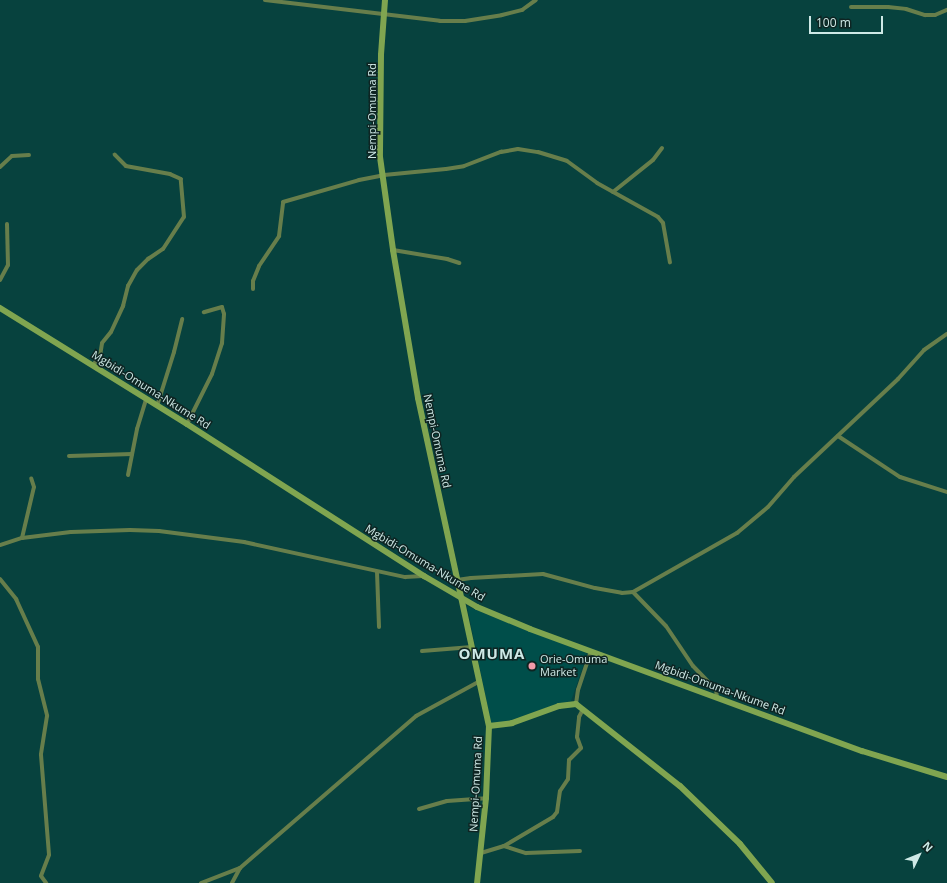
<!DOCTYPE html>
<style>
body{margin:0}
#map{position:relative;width:947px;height:883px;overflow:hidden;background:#07423e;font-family:"Open Sans",sans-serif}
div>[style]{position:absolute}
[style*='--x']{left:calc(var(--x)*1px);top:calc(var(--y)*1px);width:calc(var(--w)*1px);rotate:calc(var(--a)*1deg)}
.built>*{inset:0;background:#004e4a}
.street>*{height:4px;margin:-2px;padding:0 2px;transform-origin:2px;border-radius:2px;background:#677e4b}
.secondary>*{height:6px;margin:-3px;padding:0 3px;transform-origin:3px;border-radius:3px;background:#80a550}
.dots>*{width:11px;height:11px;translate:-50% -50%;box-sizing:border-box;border:2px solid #0e2422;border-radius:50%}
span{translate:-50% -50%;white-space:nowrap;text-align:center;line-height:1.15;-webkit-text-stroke:3px #0e2422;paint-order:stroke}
.street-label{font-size:11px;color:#cee9e6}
.poi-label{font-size:11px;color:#cee9e6}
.left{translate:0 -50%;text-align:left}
.district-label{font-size:15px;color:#cee9e6;font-weight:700;letter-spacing:1px}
.north{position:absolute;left:899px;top:835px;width:40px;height:40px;-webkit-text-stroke:3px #0e2422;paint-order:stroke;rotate:47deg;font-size:11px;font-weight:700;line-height:16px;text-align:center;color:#cee9e6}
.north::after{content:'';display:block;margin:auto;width:14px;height:18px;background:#cee9e6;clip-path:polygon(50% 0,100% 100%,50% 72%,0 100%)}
.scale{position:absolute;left:809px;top:16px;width:74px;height:18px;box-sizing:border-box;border:2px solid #cee9e6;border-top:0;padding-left:5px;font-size:12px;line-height:14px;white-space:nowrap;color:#cee9e6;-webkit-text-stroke:3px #0e2422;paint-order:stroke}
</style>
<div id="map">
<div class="built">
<i style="clip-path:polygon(467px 606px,493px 617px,586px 653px,587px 655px,571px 701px,557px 704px,506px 722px,491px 723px)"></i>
</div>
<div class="street">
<i style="--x:265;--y:0;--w:176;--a:6.8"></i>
<i style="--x:440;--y:21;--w:25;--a:0"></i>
<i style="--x:465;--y:21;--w:37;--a:-9"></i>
<i style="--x:502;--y:15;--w:21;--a:-14"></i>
<i style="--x:522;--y:10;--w:17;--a:-36"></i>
<i style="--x:851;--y:7;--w:37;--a:0"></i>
<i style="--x:888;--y:7;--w:18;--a:6"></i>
<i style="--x:906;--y:9;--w:20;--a:18"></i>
<i style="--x:925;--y:15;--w:10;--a:0"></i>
<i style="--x:935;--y:15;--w:13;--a:-23"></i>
<i style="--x:0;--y:167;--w:16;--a:-43"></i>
<i style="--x:12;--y:156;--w:17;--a:-3"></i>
<i style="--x:613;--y:192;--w:51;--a:-38.7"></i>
<i style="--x:653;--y:160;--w:15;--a:-53"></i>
<i style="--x:393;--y:250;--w:55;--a:9.5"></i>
<i style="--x:447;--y:259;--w:13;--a:18"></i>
<i style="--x:0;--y:280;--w:17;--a:-62"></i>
<i style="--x:8;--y:265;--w:41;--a:-91.4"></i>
<i style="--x:253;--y:289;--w:8;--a:-90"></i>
<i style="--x:253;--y:281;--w:16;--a:-68"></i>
<i style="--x:259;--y:266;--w:36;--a:-56"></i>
<i style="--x:279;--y:236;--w:34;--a:-83"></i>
<i style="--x:283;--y:202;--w:79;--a:-16.1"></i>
<i style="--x:359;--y:180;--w:25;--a:-11"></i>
<i style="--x:384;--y:175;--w:62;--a:-5.5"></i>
<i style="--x:446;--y:169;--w:18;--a:-9"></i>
<i style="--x:464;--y:166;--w:40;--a:-21"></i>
<i style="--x:501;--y:152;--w:17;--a:-10"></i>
<i style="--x:518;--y:149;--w:20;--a:9"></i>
<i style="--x:538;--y:152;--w:30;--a:17"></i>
<i style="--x:567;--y:161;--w:37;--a:36"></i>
<i style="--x:597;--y:183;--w:70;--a:29.1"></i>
<i style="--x:658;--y:217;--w:8;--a:50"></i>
<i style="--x:663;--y:223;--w:40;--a:80"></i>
<i style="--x:93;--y:365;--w:11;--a:-52"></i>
<i style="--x:100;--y:356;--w:13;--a:-81"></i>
<i style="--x:102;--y:343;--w:14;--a:-51"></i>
<i style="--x:111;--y:332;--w:29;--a:-65"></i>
<i style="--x:123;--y:306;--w:21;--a:-76"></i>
<i style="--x:128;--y:286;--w:18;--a:-61"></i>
<i style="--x:137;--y:270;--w:16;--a:-45"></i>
<i style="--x:148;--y:259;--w:18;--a:-34"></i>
<i style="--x:163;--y:249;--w:38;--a:-57"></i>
<i style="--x:184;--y:217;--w:38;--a:-95"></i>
<i style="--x:181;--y:179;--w:12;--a:-156"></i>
<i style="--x:170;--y:174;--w:45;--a:-169.7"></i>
<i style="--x:126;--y:166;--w:16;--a:-135"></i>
<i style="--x:157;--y:406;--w:57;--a:-72.5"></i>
<i style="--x:174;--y:352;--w:34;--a:-76"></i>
<i style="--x:187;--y:424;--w:56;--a:-63.4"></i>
<i style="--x:212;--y:374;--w:33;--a:-72"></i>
<i style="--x:222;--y:343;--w:29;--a:-86"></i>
<i style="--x:224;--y:314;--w:7;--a:-106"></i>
<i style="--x:222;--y:307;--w:19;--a:164"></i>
<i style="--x:838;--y:436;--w:74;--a:33.5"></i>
<i style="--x:900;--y:477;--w:49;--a:17.7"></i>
<i style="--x:69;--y:456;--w:63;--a:-1.8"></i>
<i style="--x:128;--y:475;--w:47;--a:-78.9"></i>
<i style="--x:137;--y:429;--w:31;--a:-73"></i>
<i style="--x:22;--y:538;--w:52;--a:-76.8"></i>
<i style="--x:34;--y:487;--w:9;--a:-108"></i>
<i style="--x:0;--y:545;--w:23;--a:-18"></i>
<i style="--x:22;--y:538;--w:49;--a:-7"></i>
<i style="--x:71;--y:532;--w:59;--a:-1.9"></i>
<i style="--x:130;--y:530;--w:29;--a:2"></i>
<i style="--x:159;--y:531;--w:86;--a:7.4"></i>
<i style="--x:244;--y:542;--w:165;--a:12.3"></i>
<i style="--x:405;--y:577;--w:18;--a:-3"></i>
<i style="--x:377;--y:572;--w:55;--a:87.9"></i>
<i style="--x:0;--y:579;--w:26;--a:51"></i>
<i style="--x:16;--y:599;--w:53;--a:65.4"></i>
<i style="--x:38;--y:647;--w:32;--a:90"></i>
<i style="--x:38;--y:679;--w:38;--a:76"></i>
<i style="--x:47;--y:716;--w:39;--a:99"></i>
<i style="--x:41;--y:755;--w:100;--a:85.4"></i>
<i style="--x:49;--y:855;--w:22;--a:111"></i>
<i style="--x:41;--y:876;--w:9;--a:54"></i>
<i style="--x:457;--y:580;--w:14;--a:-8"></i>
<i style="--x:471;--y:578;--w:72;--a:-3.2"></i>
<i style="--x:543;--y:574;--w:54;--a:15.1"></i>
<i style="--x:595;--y:588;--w:27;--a:10"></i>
<i style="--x:622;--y:593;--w:11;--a:-5"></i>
<i style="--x:633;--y:592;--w:120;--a:-29.6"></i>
<i style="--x:737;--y:533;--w:40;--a:-40"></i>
<i style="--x:768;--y:507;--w:40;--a:-49"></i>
<i style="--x:794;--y:477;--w:143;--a:-43.3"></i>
<i style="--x:898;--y:379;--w:39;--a:-48"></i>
<i style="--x:924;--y:350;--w:28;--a:-35"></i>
<i style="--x:633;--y:592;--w:47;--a:45.9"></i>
<i style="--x:666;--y:626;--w:48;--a:56"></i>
<i style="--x:693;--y:666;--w:33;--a:46"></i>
<i style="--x:716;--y:690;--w:7;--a:82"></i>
<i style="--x:422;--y:651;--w:50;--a:-4.6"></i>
<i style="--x:576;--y:704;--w:14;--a:-82"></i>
<i style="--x:578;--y:690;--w:41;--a:-71.6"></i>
<i style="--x:419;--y:809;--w:29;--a:-16"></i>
<i style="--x:447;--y:801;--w:39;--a:-4"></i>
<i style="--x:504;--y:846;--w:23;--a:18"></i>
<i style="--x:526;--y:853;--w:54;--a:-2.1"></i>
<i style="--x:481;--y:853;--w:24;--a:-17"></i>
<i style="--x:504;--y:846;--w:57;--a:-30.6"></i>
<i style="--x:553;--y:817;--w:6;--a:-51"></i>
<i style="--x:557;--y:812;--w:21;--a:-82"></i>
<i style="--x:560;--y:791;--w:14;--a:-56"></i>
<i style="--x:568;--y:779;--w:19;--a:-87"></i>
<i style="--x:569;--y:760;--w:17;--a:-45"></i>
<i style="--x:581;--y:748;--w:12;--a:-110"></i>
<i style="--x:577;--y:737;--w:20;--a:-84"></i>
<i style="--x:579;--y:717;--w:9;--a:-63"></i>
<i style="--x:201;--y:883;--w:42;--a:-21"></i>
<i style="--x:232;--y:883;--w:17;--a:-62"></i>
<i style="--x:240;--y:868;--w:233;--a:-40.8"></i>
<i style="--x:416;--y:716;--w:73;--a:-28.7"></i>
</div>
<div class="secondary">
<i style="--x:385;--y:0;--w:55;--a:94.2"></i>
<i style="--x:381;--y:55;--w:102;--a:90.6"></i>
<i style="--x:380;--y:157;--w:94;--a:82"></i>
<i style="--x:393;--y:250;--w:150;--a:80.4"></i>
<i style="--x:418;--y:398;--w:336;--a:77.8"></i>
<i style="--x:489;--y:726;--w:72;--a:92.4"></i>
<i style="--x:486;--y:798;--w:85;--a:96"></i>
<i style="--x:0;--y:308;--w:220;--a:31.8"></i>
<i style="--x:187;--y:424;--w:282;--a:32.7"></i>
<i style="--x:424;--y:576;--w:61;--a:30.3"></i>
<i style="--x:477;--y:607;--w:57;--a:22.5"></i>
<i style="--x:530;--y:629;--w:354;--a:20.2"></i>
<i style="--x:862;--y:751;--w:89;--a:17"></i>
<i style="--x:489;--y:726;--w:23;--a:-7"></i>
<i style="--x:512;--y:723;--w:50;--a:-19.9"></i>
<i style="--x:559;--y:706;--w:17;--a:-7"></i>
<i style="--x:576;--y:704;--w:132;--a:38.3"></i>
<i style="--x:680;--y:786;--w:83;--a:44"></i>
<i style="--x:740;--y:844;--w:50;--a:50.6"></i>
</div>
<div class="dots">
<i style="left:532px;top:666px;background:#f39aa9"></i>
</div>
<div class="street-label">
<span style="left:372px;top:111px;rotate:-90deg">Nempi-Omuma Rd</span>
<span style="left:151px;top:390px;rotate:32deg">Mgbidi-Omuma-Nkume Rd</span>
<span style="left:437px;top:441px;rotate:78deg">Nempi-Omuma Rd</span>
<span style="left:425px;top:563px;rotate:31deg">Mgbidi-Omuma-Nkume Rd</span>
<span style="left:720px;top:688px;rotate:20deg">Mgbidi-Omuma-Nkume Rd</span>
<span style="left:476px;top:784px;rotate:-87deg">Nempi-Omuma Rd</span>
</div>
<div class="poi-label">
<span class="left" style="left:540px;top:666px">Orie-Omuma<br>Market</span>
</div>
<div class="district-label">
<span style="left:492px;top:654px">OMUMA</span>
</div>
<div class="north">N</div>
<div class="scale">100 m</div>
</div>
